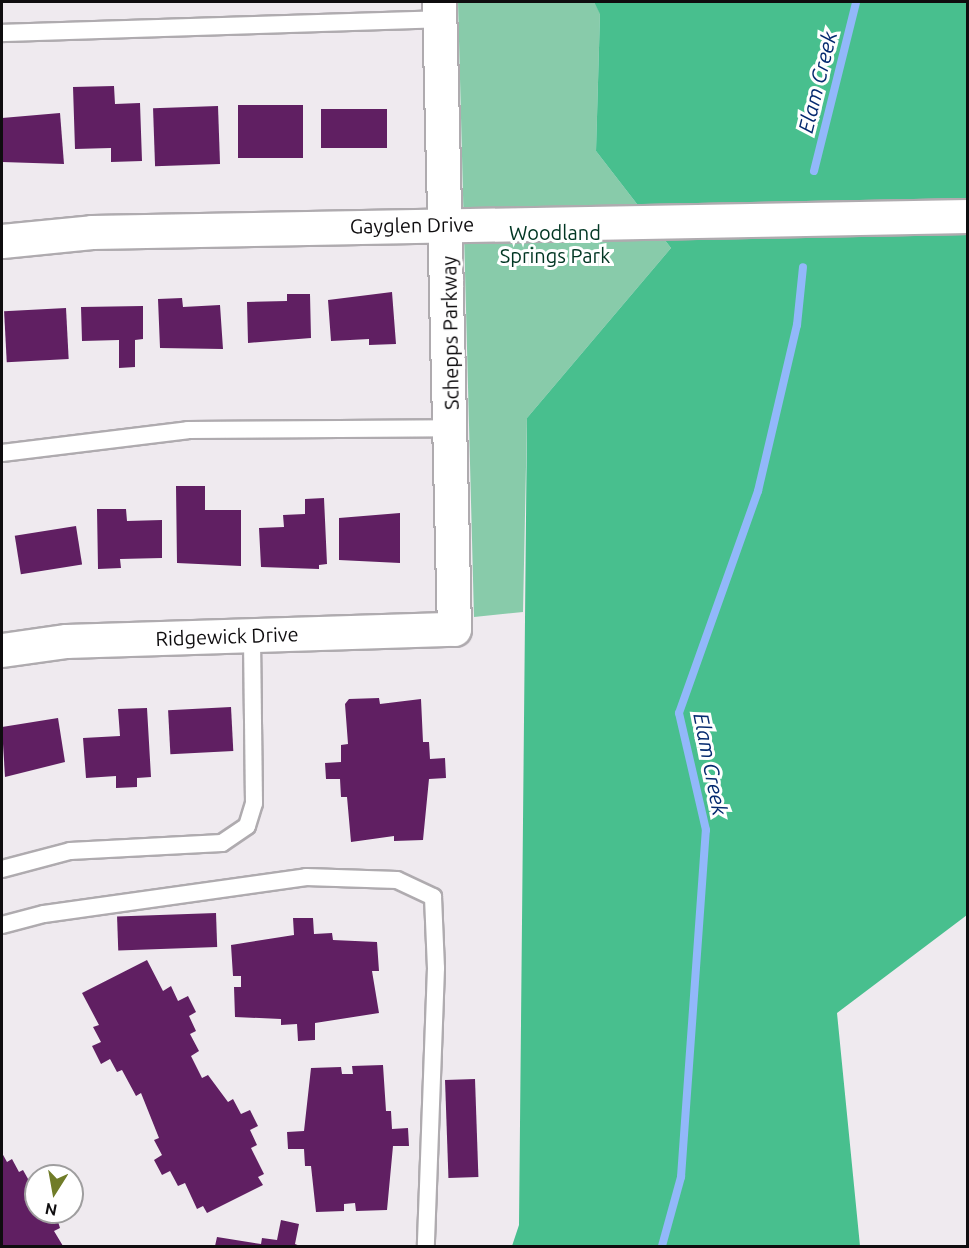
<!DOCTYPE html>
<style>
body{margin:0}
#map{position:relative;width:969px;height:1248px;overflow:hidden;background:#efeaef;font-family:Ubuntu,sans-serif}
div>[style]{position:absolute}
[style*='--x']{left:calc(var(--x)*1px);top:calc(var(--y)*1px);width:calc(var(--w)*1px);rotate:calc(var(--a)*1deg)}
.green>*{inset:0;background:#88cbaa}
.forest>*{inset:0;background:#48bf8e}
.stream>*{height:8px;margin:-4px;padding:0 4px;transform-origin:4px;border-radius:4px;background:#92b8fa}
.building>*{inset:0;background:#601f62;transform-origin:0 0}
.roads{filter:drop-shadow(2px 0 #afabaf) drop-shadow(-2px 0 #afabaf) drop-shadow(0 2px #afabaf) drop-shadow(0 -2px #afabaf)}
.lane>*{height:16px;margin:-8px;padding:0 8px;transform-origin:8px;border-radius:8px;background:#fff}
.street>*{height:33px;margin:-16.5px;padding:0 16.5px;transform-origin:16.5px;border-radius:16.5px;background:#fff}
span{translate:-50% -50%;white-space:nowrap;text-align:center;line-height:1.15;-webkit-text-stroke:6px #fff;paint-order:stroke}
.street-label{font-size:20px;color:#0f0d0f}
.park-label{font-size:20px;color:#013623}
.water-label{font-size:21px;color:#052a6f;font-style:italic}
.frame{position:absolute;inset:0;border:3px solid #0f0d0f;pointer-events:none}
.north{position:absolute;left:24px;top:1164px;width:60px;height:60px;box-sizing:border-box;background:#fff;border:2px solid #9f9e9f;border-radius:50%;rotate:191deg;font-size:16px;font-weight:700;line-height:24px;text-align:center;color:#0f0d0f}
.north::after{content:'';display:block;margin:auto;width:21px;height:27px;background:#707c28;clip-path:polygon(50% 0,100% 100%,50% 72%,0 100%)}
</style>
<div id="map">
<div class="green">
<i style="clip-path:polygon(458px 2px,594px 2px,600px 13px,596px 151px,671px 248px,527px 418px,523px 612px,474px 617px)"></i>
</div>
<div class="forest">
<i style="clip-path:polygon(594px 2px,967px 2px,967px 915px,837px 1013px,860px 1246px,512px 1246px,519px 1225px,527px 418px,671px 248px,596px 151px,600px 14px)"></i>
</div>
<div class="stream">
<i style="--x:814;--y:171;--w:174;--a:-76"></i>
<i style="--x:662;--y:1246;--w:72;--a:-74.6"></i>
<i style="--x:681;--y:1177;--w:348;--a:-85.9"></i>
<i style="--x:706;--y:830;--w:120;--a:-103"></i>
<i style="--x:679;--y:713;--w:236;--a:-70.4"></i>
<i style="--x:758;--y:491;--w:171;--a:-76.8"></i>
<i style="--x:797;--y:325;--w:58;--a:-84.1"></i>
</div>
<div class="building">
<i style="clip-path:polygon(114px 86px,115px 104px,140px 103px,142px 161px,111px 162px,111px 148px,75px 149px,73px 87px)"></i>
<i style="left:303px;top:105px;width:53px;height:65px;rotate:90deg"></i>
<i style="left:218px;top:106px;width:58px;height:65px;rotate:88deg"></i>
<i style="left:387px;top:109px;width:39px;height:66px;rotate:90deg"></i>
<i style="clip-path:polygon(60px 113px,64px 164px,2px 162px,2px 118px)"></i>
<i style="clip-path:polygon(392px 292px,396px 344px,369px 345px,369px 339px,331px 341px,328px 300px)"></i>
<i style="clip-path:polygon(287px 294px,310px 294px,311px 338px,248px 343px,247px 302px,287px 301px)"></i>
<i style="clip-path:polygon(182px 298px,183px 307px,220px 305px,223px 349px,160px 348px,158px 299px)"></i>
<i style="clip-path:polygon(143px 306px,143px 339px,135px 340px,135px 367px,119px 368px,119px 340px,82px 341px,81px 307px)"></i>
<i style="left:66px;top:308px;width:51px;height:62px;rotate:87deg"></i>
<i style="clip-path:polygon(176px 486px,205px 486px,205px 510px,241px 510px,241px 566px,177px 563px)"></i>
<i style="clip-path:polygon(324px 498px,327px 564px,319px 565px,319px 569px,261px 567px,259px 528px,284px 527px,283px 515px,305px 514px,305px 499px)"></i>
<i style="clip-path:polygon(97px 509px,126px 509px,127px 521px,162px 520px,162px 558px,120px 559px,121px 568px,98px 569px)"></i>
<i style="clip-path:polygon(400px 513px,400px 563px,339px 560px,339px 518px)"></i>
<i style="left:76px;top:526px;width:39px;height:62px;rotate:81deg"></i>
<i style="clip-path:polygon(379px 698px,380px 704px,421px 699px,423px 742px,429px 742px,430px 759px,445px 758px,446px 778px,429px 779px,423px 840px,394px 841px,394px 836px,351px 842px,347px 797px,341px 797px,340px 779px,326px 779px,325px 763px,341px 762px,341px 745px,348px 744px,345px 704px,349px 699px)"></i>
<i style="left:231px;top:707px;width:44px;height:63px;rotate:87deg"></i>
<i style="clip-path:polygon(147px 708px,151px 777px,137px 778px,137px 787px,116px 788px,116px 776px,86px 778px,83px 738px,120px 736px,118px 709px)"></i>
<i style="clip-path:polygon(58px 718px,65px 762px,5px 777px,2px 727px)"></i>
<i style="left:216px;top:913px;width:34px;height:99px;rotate:88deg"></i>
<i style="clip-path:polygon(293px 918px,313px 918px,314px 934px,332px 933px,333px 940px,377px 942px,379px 971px,372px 971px,379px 1013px,315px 1023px,315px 1040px,298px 1041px,297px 1024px,281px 1025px,281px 1019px,235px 1017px,234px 987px,241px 987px,241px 976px,233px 976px,231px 945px,294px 935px)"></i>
<i style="clip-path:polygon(147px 960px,163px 991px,171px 986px,178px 1001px,188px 996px,196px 1012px,189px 1016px,196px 1031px,190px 1034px,199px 1051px,191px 1056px,202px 1078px,208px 1075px,228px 1102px,233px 1099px,241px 1114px,250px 1110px,258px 1126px,250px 1130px,257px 1145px,251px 1148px,264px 1174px,258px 1177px,263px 1185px,207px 1213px,203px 1206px,197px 1209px,185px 1183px,178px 1186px,170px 1171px,162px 1175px,154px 1160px,162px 1155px,154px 1140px,159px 1138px,141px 1093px,136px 1096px,122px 1070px,117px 1072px,110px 1059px,101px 1064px,92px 1046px,101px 1042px,93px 1027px,99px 1025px,82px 993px)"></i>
<i style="clip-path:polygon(383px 1065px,386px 1111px,391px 1111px,392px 1129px,408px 1128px,409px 1146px,393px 1146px,387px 1210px,356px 1211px,355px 1203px,344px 1204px,344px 1211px,316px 1212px,311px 1166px,305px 1166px,304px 1149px,288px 1149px,287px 1132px,304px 1131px,311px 1068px,341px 1067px,342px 1074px,353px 1074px,352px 1066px)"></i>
<i style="left:475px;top:1079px;width:98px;height:30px;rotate:88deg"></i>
<i style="clip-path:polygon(2px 1153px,7px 1162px,12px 1159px,19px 1172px,23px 1170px,32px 1186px,36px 1183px,36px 1212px,55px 1212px,60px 1228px,54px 1231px,63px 1246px,2px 1246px)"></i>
<i style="clip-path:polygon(281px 1220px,299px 1224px,295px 1244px,300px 1246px,215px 1246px,217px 1237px,261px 1244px,262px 1238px,277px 1240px)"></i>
</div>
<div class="roads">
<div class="lane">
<i style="--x:2;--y:33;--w:437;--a:-1.8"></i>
<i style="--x:2;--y:453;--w:187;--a:-7"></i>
<i style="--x:188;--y:430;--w:264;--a:-0.4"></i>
<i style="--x:2;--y:869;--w:70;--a:-14.8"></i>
<i style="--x:70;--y:851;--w:152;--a:-3"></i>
<i style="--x:222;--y:843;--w:30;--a:-34"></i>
<i style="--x:247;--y:826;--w:24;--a:-73"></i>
<i style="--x:254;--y:803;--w:168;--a:-90.7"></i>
<i style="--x:2;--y:925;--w:43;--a:-14.7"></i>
<i style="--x:44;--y:914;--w:265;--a:-8"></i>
<i style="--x:306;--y:877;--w:91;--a:1.9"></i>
<i style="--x:397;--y:880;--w:40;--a:25"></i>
<i style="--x:433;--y:897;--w:71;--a:87.6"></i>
<i style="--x:436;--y:968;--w:278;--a:92.1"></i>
</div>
<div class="street">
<i style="--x:2;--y:241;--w:90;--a:-5.7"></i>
<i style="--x:92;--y:232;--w:876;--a:-1.05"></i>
<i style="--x:2;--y:650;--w:65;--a:-8"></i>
<i style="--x:66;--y:641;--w:388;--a:-1.8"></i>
<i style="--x:454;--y:629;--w:627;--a:-91.37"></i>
</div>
</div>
<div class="street-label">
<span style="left:412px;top:225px;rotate:-1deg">Gayglen Drive</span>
<span style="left:450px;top:333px;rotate:-91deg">Schepps Parkway</span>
<span style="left:227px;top:636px;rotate:-2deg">Ridgewick Drive</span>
</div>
<div class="park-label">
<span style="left:555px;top:244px">Woodland<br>Springs Park</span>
</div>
<div class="water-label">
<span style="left:817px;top:82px;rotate:-76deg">Elam Creek</span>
<span style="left:711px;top:764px;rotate:79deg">Elam Creek</span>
</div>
<div class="frame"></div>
<div class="north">N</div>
</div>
